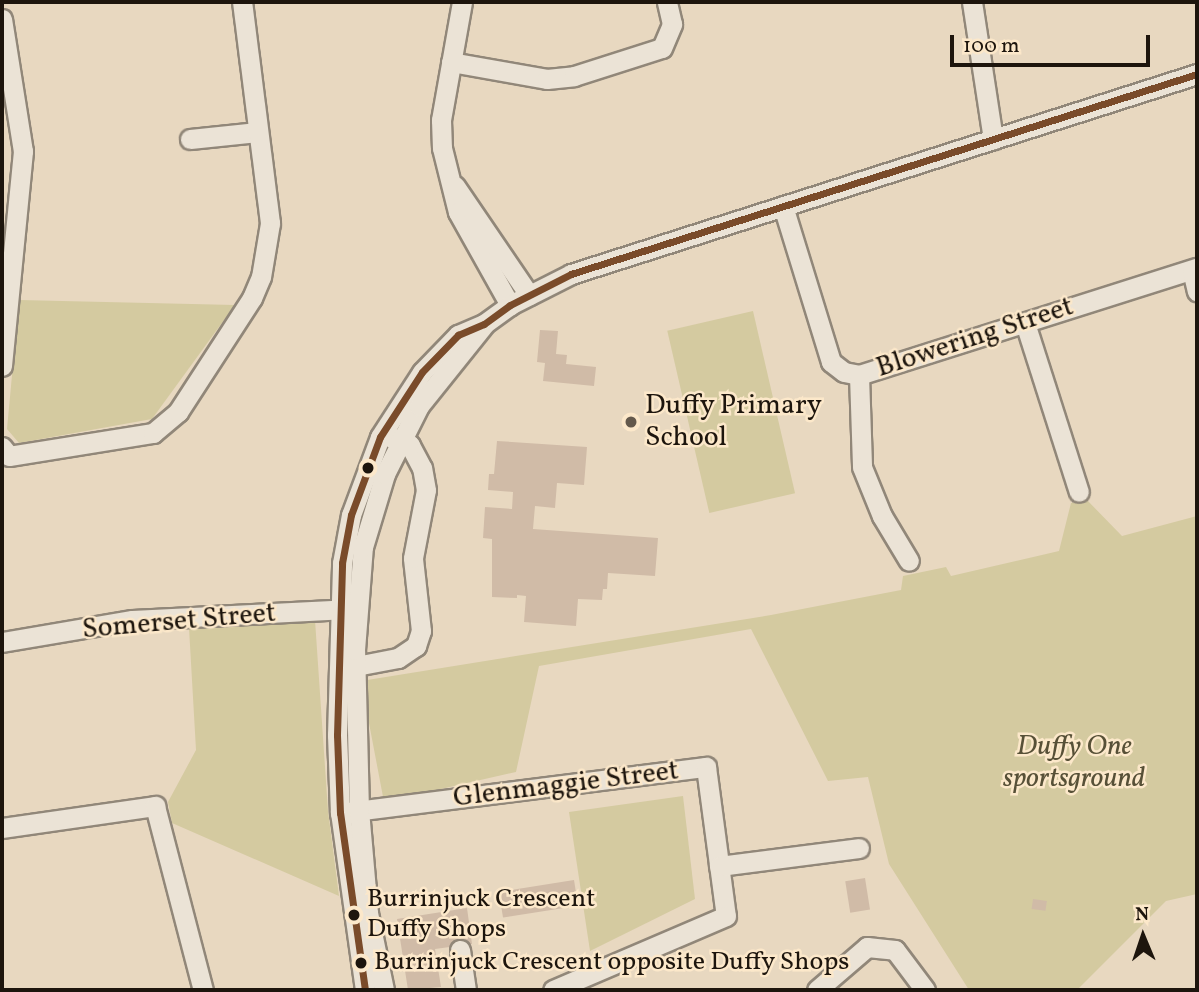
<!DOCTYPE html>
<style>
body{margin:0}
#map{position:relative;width:1199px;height:992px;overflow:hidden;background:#e8d8c0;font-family:Vollkorn,serif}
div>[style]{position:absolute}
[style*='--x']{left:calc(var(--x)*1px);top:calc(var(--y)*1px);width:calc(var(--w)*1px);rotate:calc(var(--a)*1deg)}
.green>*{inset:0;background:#d4caa0;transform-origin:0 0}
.building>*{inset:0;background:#d0bba7;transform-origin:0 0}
.roads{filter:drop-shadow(2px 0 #918779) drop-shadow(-2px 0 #918779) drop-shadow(0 2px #918779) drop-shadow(0 -2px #918779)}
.minor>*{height:19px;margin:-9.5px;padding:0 9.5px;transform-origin:9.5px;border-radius:9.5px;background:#ebe3d6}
.bus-1>*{height:7px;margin:-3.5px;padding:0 3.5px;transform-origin:3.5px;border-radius:3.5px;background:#7a4b2a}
.dots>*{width:19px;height:19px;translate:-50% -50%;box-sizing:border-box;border:4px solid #fce8ca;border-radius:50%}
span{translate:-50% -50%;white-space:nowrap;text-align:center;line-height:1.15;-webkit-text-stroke:5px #fce8ca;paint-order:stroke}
.bus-label{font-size:26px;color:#1d150d}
.left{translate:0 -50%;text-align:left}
.street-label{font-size:28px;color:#1d150d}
.poi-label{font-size:28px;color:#1d150d}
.park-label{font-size:28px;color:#575037;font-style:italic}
.frame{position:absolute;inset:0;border:4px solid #1d150d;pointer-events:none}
.north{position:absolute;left:1108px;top:901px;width:70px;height:70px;-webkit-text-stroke:5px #fce8ca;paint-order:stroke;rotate:358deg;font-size:19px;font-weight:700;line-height:28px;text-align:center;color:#1d150d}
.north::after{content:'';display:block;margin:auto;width:24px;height:32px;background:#1d150d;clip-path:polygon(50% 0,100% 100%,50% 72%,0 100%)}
.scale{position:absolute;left:950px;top:35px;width:200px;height:32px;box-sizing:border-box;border:4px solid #1d150d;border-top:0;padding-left:9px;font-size:21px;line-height:24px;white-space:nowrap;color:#1d150d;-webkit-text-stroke:5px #fce8ca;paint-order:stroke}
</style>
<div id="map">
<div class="green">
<i style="clip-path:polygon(19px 300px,235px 305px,152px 419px,19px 443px,7px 429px)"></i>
<i style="left:753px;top:311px;width:187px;height:88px;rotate:77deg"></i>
<i style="clip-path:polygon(1086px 499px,1122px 536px,1197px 516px,1197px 894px,1166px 901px,1077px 990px,969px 990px,889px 864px,868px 777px,828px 781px,751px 629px,539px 666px,516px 772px,384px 802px,361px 681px,771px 615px,901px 590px,903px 576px,946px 567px,951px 576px,1059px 551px,1071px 503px)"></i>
<i style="clip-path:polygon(315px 620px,328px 811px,339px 896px,172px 823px,168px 802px,196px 750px,189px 628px)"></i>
<i style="clip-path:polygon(683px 796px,695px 899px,590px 951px,569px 812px)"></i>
</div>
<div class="building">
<i style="clip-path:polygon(540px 330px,558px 331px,556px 354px,567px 355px,566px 364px,596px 367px,594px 386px,543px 381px,545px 363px,537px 362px)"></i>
<i style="clip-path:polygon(497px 441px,587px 447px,584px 485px,557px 483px,555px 508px,535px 506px,533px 529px,658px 538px,655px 576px,608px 573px,607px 589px,603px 589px,602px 600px,578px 599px,576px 626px,524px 622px,526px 596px,517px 595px,517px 598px,492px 597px,492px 539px,483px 538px,485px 507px,512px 509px,513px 492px,488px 490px,489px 474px,494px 474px)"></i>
<i style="left:865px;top:878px;width:32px;height:20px;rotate:81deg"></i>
<i style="left:574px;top:880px;width:26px;height:76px;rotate:81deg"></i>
<i style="left:1033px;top:899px;width:14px;height:10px;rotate:8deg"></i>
<i style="clip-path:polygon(467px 908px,472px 944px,435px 949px,441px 987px,408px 990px,397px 919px)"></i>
</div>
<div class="roads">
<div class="minor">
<i style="--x:462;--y:2;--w:120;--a:100.1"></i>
<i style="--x:441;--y:120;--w:28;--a:88"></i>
<i style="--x:442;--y:148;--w:66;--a:76"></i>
<i style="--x:458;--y:212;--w:107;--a:60.8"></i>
<i style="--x:972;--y:2;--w:139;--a:81.3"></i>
<i style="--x:2;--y:19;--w:134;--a:81"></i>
<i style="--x:23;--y:151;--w:216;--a:95.6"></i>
<i style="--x:451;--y:62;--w:97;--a:10"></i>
<i style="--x:547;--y:79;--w:27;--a:-6"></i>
<i style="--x:574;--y:76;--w:92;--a:-17.7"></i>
<i style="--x:662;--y:48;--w:26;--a:-67"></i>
<i style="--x:672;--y:24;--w:23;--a:-103"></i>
<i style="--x:190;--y:139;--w:68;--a:-5.9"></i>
<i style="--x:455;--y:186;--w:132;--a:55.8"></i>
<i style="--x:783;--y:206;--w:163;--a:72.9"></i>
<i style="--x:831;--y:362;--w:16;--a:38"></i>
<i style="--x:844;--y:372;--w:15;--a:11"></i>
<i style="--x:859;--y:375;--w:355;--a:-17.6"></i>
<i style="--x:1192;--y:270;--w:22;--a:77"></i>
<i style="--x:1025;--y:323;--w:177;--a:72.3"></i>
<i style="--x:859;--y:375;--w:92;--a:88.1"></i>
<i style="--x:862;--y:467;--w:53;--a:67.8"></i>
<i style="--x:882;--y:516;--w:52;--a:59"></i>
<i style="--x:2;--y:447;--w:11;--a:52"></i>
<i style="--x:9;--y:456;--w:146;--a:-9.1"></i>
<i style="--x:153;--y:433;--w:33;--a:-40"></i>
<i style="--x:178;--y:412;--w:136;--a:-57"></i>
<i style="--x:252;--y:298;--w:23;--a:-67"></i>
<i style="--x:261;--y:277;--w:55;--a:-80.5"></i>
<i style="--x:270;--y:223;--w:223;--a:-97.2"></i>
<i style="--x:2;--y:642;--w:132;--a:-9.6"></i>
<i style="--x:132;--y:620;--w:220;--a:-2.9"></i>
<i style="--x:346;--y:658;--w:13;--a:39"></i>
<i style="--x:356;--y:666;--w:43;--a:-10.8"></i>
<i style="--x:398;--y:658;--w:22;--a:-34"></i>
<i style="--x:416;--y:646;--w:16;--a:-72"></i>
<i style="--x:421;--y:631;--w:73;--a:-96.3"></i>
<i style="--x:413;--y:558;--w:69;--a:-79.2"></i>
<i style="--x:426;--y:490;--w:22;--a:-100"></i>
<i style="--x:422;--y:468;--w:26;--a:-118"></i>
<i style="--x:410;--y:445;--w:9;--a:-139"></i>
<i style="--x:403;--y:439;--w:11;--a:-175"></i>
<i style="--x:340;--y:813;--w:369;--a:-7.2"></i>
<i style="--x:706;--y:767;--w:150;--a:82.4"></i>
<i style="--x:726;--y:916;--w:188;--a:156.8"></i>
<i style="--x:2;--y:828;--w:155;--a:-8.2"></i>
<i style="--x:155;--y:806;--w:190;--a:75.4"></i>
<i style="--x:719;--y:866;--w:141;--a:-7.3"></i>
<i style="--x:460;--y:950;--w:40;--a:81.5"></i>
<i style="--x:365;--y:990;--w:179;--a:-98"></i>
<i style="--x:340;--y:813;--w:78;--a:-92.2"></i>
<i style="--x:337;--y:735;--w:172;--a:-88.3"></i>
<i style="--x:342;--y:563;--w:49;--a:-79.4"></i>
<i style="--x:351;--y:515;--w:83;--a:-69.6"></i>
<i style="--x:380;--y:437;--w:77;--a:-57.1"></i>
<i style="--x:422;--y:372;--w:52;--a:-45.8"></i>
<i style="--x:458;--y:335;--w:28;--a:-23"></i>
<i style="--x:484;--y:324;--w:32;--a:-36"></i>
<i style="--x:510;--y:305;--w:68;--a:-26.9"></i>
<i style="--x:571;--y:274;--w:657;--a:-17.72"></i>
<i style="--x:384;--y:990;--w:79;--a:-101.7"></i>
<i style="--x:368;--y:913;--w:102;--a:-95"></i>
<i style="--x:359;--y:811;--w:161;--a:-91.4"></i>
<i style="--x:355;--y:650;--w:103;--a:-85.6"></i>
<i style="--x:363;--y:547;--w:76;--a:-73.2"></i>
<i style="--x:385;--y:474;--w:76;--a:-63.4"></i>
<i style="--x:419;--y:406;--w:104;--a:-51.3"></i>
<i style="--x:817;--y:990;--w:66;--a:-40.7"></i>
<i style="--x:867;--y:947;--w:28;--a:6"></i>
<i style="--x:895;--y:950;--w:50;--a:53.1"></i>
</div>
</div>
<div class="bus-1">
<i style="--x:365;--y:990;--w:179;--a:-98"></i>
<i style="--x:340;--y:813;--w:78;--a:-92.2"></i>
<i style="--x:337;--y:735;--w:172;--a:-88.3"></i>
<i style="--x:342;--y:563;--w:49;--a:-79.4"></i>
<i style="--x:351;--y:515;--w:83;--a:-69.6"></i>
<i style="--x:380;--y:437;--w:77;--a:-57.1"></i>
<i style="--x:422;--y:372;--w:52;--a:-45.8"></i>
<i style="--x:458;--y:335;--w:28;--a:-23"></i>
<i style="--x:484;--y:324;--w:32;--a:-36"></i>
<i style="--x:510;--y:305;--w:68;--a:-26.9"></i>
<i style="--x:571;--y:274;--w:657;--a:-17.72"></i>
</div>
<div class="dots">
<i style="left:631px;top:422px;background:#64594c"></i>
<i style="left:368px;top:468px;background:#1d150d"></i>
<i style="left:354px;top:915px;background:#1d150d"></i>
<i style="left:361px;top:963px;background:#1d150d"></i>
</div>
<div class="bus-label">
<span class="left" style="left:367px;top:915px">Burrinjuck Crescent<br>Duffy Shops</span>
<span class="left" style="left:374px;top:963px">Burrinjuck Crescent opposite Duffy Shops</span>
</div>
<div class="street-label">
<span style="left:975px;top:338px;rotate:-18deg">Blowering Street</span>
<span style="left:179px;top:622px;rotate:-5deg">Somerset Street</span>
<span style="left:566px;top:785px;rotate:-7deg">Glenmaggie Street</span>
</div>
<div class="poi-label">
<span class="left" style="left:645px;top:422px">Duffy Primary<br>School</span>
</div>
<div class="park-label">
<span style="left:1074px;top:763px">Duffy One<br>sportsground</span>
</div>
<div class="frame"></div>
<div class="north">N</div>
<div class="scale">100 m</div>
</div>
